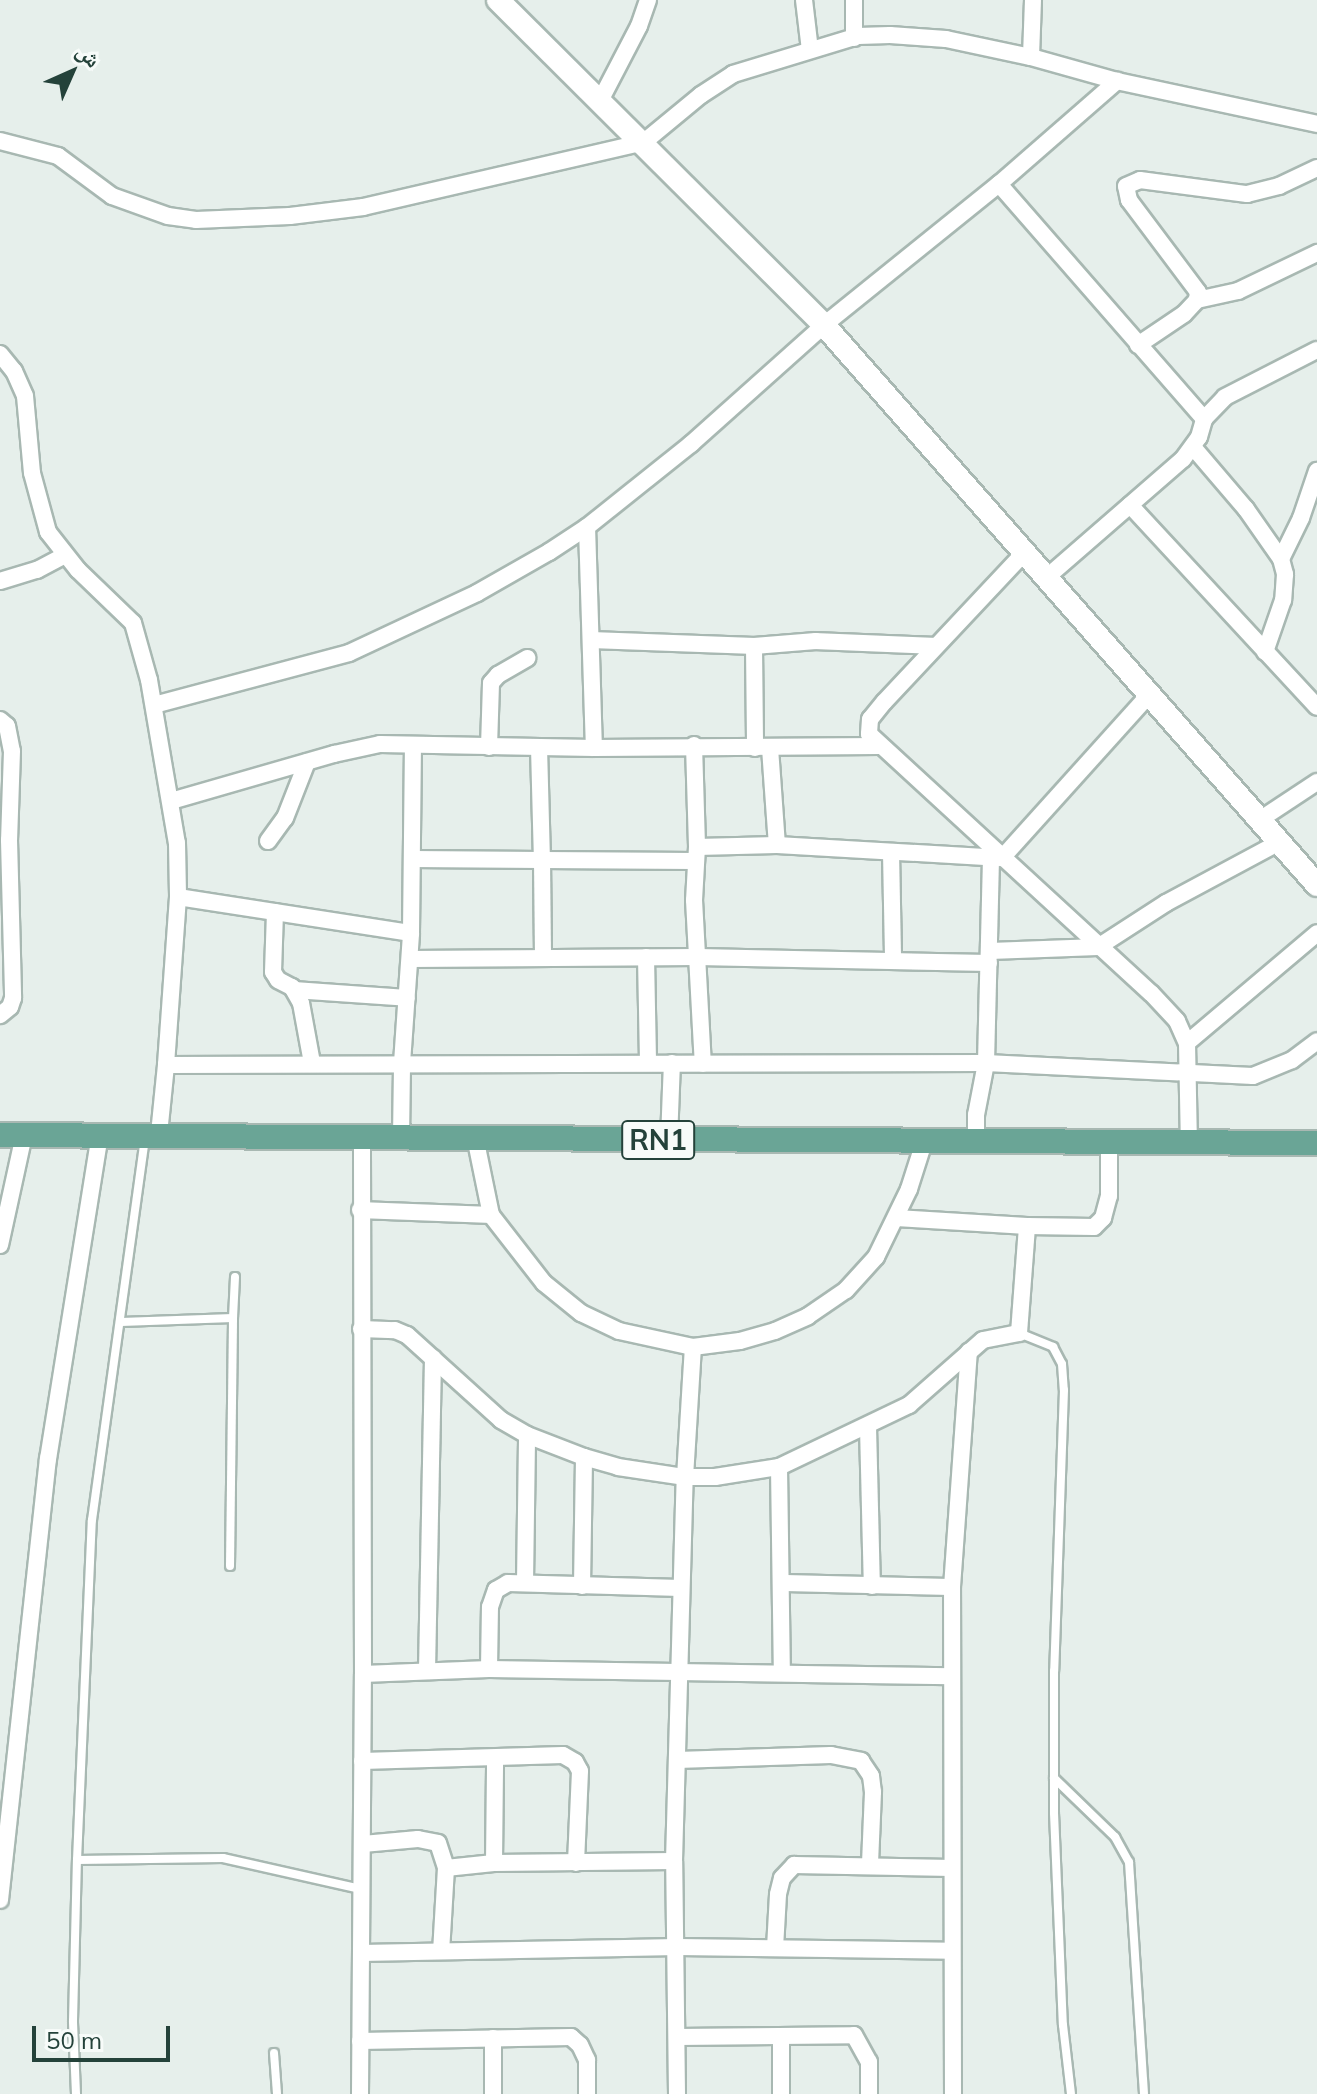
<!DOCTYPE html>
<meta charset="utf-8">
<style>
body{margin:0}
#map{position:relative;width:1317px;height:2094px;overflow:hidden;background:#e6efeb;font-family:Mulish,"Noto Naskh Arabic",sans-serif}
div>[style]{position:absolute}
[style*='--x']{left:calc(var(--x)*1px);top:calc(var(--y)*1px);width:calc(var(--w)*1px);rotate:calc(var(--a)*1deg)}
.roads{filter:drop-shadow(2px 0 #a8b8b2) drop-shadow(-2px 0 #a8b8b2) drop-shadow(0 2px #a8b8b2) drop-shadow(0 -2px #a8b8b2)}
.lane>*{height:8px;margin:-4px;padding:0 4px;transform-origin:4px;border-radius:4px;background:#fff}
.street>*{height:16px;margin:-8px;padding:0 8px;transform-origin:8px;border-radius:8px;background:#fff}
.secondary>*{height:22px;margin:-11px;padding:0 11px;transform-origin:11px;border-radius:11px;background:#fff}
.primary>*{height:24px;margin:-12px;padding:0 12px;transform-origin:12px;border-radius:12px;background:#6aa596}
span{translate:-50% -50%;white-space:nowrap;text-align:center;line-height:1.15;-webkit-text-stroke:8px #f7fbf9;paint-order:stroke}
.shield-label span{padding:2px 6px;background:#f7fbf9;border:2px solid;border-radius:6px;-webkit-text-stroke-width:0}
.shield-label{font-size:28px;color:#24423a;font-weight:700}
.north{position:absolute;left:32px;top:32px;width:80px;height:80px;-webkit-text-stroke:6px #f7fbf9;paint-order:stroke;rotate:45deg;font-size:22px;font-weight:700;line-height:32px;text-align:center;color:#24423a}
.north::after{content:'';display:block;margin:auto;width:28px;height:36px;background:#24423a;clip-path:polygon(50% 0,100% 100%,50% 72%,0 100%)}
.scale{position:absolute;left:32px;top:2026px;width:138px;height:36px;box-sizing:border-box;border:4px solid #24423a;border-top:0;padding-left:10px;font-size:24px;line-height:28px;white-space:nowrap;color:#24423a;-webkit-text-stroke:6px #f7fbf9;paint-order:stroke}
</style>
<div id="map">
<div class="roads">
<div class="lane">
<i style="--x:121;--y:1322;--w:112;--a:-2"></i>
<i style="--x:233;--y:1318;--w:41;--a:-87.2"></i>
<i style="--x:1019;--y:1333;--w:37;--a:22"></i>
<i style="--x:1053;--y:1347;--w:19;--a:62"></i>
<i style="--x:1062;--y:1364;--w:26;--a:86"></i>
<i style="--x:1064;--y:1390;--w:281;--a:92"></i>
<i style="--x:1054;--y:1671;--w:142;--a:90"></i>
<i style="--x:1054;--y:1813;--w:212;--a:87.6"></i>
<i style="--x:1063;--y:2025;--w:69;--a:83.4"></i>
<i style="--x:230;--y:1566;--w:248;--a:-89.3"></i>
<i style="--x:1054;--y:1778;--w:85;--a:44"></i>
<i style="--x:1115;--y:1837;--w:29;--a:61"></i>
<i style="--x:1129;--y:1862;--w:232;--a:86.3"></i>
<i style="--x:77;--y:1860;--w:146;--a:-0.8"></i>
<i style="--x:223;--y:1858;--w:141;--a:12.7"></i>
<i style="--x:274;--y:2053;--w:41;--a:85.8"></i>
<i style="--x:76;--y:2094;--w:73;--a:-92.4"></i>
<i style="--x:73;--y:2021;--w:161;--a:-88.6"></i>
<i style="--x:77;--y:1860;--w:340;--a:-87.5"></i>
<i style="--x:92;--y:1520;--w:385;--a:-82.1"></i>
</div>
<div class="street">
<i style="--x:804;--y:0;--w:50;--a:83.2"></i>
<i style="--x:854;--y:38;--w:38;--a:-90"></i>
<i style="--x:1031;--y:57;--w:57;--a:-88"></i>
<i style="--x:601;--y:99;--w:82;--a:-62.5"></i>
<i style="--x:639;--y:26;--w:28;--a:-71"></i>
<i style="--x:0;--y:141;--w:60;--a:14.5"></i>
<i style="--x:58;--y:156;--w:67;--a:36.5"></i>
<i style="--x:112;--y:196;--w:59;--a:19.7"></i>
<i style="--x:168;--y:216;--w:28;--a:8"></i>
<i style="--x:196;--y:220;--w:94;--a:-2.4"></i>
<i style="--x:290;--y:216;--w:74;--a:-7"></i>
<i style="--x:363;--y:207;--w:288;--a:-13"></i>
<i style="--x:644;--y:142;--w:74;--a:-39.5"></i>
<i style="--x:701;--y:95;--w:38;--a:-33"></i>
<i style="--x:733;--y:74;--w:131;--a:-16.9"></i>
<i style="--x:858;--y:36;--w:32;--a:-2"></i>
<i style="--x:890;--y:35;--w:56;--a:4.1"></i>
<i style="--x:946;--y:39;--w:87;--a:12"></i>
<i style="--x:1031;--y:57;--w:89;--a:15.6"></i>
<i style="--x:1117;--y:81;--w:205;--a:12.1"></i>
<i style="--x:999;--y:184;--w:312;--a:48.9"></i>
<i style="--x:1197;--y:300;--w:42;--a:-12.4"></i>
<i style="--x:1238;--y:291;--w:88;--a:-25.7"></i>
<i style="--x:1138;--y:345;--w:55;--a:-34"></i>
<i style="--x:1184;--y:314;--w:19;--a:-47"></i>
<i style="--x:1197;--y:300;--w:8;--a:-83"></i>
<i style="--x:1198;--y:292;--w:115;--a:-126.9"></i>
<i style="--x:1129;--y:200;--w:14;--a:-102"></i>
<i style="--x:1126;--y:186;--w:15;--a:-23"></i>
<i style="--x:1140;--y:180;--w:108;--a:7.5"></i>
<i style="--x:1247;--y:194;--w:33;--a:-14"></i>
<i style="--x:1279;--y:186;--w:42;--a:-25.3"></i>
<i style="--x:0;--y:354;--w:22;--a:51"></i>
<i style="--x:14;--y:371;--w:27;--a:66"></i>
<i style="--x:25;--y:396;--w:77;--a:84.8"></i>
<i style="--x:32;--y:473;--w:61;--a:74.8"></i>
<i style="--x:48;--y:532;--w:48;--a:51.7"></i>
<i style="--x:78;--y:570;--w:76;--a:43.9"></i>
<i style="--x:133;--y:623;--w:59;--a:74.3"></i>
<i style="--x:149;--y:680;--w:165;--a:80.3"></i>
<i style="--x:177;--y:843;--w:54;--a:88.9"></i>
<i style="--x:178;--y:897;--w:168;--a:94.1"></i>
<i style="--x:166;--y:1065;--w:820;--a:-0.14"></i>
<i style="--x:986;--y:1063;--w:267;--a:2.8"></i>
<i style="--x:1253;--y:1076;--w:42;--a:-22.3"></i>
<i style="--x:1292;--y:1060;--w:31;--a:-37"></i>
<i style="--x:1193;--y:447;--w:82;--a:49.5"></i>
<i style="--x:1246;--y:509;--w:61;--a:55"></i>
<i style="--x:1281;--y:559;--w:16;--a:75"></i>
<i style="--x:1285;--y:574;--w:26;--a:94"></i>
<i style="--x:1283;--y:600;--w:55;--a:109.1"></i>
<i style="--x:1130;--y:505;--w:275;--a:47.2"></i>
<i style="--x:587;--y:527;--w:221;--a:88.2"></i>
<i style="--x:1024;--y:553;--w:204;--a:133.2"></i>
<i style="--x:884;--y:702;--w:22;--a:129"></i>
<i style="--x:870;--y:719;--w:15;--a:94"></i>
<i style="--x:869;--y:734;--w:383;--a:42.6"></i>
<i style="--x:1151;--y:993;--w:38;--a:47"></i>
<i style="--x:1177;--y:1021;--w:24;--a:66"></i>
<i style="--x:1187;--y:1043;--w:100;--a:88.9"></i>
<i style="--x:1281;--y:559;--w:46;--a:-64"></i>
<i style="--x:1301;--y:518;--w:50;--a:-71.2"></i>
<i style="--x:1046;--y:578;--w:181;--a:-41"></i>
<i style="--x:1183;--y:459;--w:27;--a:-54"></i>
<i style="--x:1199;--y:437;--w:19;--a:-74"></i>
<i style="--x:1204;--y:419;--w:30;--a:-46"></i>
<i style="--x:1225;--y:397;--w:103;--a:-27.1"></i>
<i style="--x:0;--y:581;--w:39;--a:-17"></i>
<i style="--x:37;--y:570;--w:32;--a:-28"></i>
<i style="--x:592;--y:640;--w:162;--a:2.1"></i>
<i style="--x:754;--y:646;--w:102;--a:89.4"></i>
<i style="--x:754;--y:646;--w:62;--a:-4.6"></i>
<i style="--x:816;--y:641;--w:119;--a:2.4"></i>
<i style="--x:154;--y:705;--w:202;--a:-14.9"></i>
<i style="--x:349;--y:653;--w:141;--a:-25.1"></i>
<i style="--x:477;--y:593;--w:83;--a:-29.7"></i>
<i style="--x:549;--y:552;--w:45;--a:-33.3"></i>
<i style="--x:587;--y:527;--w:133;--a:-38.6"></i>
<i style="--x:691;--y:444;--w:178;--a:-41.8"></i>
<i style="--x:824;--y:325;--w:225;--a:-38.9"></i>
<i style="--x:999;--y:184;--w:157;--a:-41.1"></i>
<i style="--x:0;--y:720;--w:9;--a:41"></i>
<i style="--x:7;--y:726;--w:25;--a:79"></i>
<i style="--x:12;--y:751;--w:89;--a:91.9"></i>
<i style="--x:9;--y:840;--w:158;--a:88.5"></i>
<i style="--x:13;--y:998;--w:9;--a:108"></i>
<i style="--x:10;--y:1007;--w:13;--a:141"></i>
<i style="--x:694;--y:745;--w:102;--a:88.3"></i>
<i style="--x:697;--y:847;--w:53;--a:93.2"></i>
<i style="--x:694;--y:900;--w:164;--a:86.9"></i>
<i style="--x:489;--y:747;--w:64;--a:-88.2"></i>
<i style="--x:491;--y:683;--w:11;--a:-49"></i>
<i style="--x:498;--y:675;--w:34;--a:-30"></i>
<i style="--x:539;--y:747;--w:113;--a:88.5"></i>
<i style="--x:542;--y:860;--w:153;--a:0.4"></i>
<i style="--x:770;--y:748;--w:97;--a:85.9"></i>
<i style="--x:171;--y:801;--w:170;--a:-16.1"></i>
<i style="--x:334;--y:754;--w:47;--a:-12.3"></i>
<i style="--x:380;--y:744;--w:214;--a:1.1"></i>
<i style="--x:594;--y:748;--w:285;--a:-0.4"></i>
<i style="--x:1261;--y:819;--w:67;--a:-33.5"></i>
<i style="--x:268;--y:841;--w:29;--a:-54"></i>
<i style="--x:285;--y:818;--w:60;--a:-68.6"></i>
<i style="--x:697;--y:847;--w:80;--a:-1.4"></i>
<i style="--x:777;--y:845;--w:225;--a:3.3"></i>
<i style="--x:1002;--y:858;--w:219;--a:-48"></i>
<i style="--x:891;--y:852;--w:108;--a:88.9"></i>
<i style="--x:412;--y:859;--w:130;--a:0.4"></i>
<i style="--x:542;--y:860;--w:98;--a:89.4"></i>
<i style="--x:178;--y:897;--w:236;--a:8.8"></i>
<i style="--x:275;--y:912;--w:60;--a:91.9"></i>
<i style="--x:273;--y:972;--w:9;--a:58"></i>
<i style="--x:278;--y:980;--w:16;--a:27"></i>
<i style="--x:292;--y:987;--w:18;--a:61"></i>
<i style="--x:301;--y:1003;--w:61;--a:79.6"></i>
<i style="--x:990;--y:951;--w:108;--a:-2.1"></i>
<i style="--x:1098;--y:947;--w:81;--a:-32.9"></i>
<i style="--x:1166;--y:903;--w:129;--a:-28.2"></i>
<i style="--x:646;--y:957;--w:105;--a:88.9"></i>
<i style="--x:410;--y:959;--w:288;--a:-0.4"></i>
<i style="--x:698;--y:957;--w:291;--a:1.2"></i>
<i style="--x:294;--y:990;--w:113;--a:4"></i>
<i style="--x:1187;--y:1043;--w:170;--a:-40.2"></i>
<i style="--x:159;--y:1134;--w:69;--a:-84.2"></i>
<i style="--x:475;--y:1137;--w:80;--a:78.4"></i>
<i style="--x:491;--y:1215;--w:86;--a:52.1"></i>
<i style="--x:544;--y:1283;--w:48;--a:39"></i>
<i style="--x:581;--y:1313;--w:42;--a:25.3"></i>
<i style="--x:619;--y:1331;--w:76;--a:12.2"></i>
<i style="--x:693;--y:1347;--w:47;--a:-7.3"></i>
<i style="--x:740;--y:1341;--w:36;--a:-16"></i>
<i style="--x:775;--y:1331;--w:36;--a:-24"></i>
<i style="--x:808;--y:1316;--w:46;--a:-34.4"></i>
<i style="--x:846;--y:1290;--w:45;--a:-47.7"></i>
<i style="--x:876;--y:1257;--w:76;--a:-64.1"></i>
<i style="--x:909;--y:1189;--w:49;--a:-72.3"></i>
<i style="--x:401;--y:1138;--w:75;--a:-89.2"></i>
<i style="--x:402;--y:1063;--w:130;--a:-86"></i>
<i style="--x:411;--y:933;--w:187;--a:-89.4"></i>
<i style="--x:669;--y:1140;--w:77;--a:-87.8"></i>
<i style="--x:976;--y:1142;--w:27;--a:-90"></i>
<i style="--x:976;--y:1115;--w:53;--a:-79.1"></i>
<i style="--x:986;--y:1063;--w:205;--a:-88.6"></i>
<i style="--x:360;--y:1210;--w:131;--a:2.2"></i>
<i style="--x:1027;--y:1226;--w:67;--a:0.9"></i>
<i style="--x:1094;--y:1227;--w:13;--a:-45"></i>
<i style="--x:1103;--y:1218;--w:23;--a:-75"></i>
<i style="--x:1109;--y:1196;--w:53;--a:-90"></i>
<i style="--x:0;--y:1245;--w:113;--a:-77.7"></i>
<i style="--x:361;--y:1329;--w:34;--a:2"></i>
<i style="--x:395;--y:1330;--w:13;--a:23"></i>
<i style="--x:407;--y:1335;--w:127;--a:42.1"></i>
<i style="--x:501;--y:1420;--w:30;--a:30"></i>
<i style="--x:527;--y:1435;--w:61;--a:21.1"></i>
<i style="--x:584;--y:1457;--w:35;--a:16"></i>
<i style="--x:618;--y:1467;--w:68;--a:8.5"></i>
<i style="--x:685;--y:1477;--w:30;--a:0"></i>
<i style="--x:715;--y:1477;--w:65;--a:-8.9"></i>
<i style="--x:779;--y:1467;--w:144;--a:-25.5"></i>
<i style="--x:909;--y:1405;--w:98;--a:-41.3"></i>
<i style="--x:983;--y:1340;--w:37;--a:-11"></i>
<i style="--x:1019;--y:1333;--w:107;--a:-85.7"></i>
<i style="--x:1027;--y:1226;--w:131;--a:-176.5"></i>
<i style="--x:868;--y:1427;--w:159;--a:88.6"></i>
<i style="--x:779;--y:1467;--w:206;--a:89.2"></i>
<i style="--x:525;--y:1583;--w:148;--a:-89.2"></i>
<i style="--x:783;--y:1583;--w:169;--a:1.4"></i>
<i style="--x:582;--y:1586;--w:129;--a:-89.1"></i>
<i style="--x:489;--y:1669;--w:62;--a:-89.1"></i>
<i style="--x:490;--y:1607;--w:18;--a:-71"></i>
<i style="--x:496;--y:1590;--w:14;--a:-30"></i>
<i style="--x:508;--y:1583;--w:173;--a:1.7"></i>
<i style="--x:427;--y:1671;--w:313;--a:-88.9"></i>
<i style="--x:363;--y:1674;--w:126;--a:-2.3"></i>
<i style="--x:489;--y:1669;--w:463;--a:0.9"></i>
<i style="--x:677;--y:1760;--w:154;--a:-1.9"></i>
<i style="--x:831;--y:1755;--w:31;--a:11"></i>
<i style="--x:861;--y:1761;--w:18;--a:56"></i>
<i style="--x:871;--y:1776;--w:16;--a:83"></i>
<i style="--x:873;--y:1792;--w:72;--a:92.4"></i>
<i style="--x:362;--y:1761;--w:201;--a:-1.7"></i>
<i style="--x:563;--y:1755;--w:14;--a:30"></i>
<i style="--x:575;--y:1762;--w:10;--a:61"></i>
<i style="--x:580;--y:1771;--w:92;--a:92.5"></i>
<i style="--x:363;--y:1844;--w:55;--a:-5.2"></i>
<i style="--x:418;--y:1839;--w:20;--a:11"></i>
<i style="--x:438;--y:1843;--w:26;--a:72"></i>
<i style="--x:446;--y:1868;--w:83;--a:93.4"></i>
<i style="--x:494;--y:1863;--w:103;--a:-89.4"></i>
<i style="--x:446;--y:1868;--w:48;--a:-5.9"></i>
<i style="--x:494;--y:1863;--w:180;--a:-0.6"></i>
<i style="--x:0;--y:1900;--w:444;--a:-83.8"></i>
<i style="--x:48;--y:1459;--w:328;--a:-80.9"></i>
<i style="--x:775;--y:1948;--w:54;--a:-86.8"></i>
<i style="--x:778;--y:1894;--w:16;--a:-76"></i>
<i style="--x:782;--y:1878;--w:18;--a:-47"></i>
<i style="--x:794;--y:1865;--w:158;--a:1.1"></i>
<i style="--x:361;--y:1953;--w:317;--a:-1.1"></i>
<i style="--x:678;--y:1947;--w:274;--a:0.8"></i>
<i style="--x:677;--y:2037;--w:177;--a:-0.6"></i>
<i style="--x:854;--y:2035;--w:31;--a:61"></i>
<i style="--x:869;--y:2062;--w:32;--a:90"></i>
<i style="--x:360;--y:2041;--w:211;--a:-1.1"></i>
<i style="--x:571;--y:2037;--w:12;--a:42"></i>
<i style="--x:580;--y:2045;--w:17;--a:65"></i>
<i style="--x:587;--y:2060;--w:34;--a:90"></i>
<i style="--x:360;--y:2094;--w:420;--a:-89.6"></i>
<i style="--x:363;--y:1674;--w:538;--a:-90.11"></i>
<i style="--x:493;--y:2094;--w:56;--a:-90"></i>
<i style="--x:677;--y:2094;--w:233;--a:-90.7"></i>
<i style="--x:674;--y:1861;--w:384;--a:-88.4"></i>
<i style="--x:685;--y:1477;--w:130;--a:-86.5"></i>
<i style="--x:781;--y:2094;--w:58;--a:-90"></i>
<i style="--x:953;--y:2094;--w:507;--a:-90.11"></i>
<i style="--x:952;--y:1587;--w:236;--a:-85.9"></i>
</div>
<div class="secondary">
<i style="--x:498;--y:0;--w:460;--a:44.9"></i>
<i style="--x:824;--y:325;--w:746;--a:48.64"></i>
</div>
<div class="primary">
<i style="--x:0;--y:1135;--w:1317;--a:0.35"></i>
</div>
</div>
<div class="shield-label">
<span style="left:658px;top:1140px">RN1</span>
</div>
<div class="north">ش</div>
<div class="scale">50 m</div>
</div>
